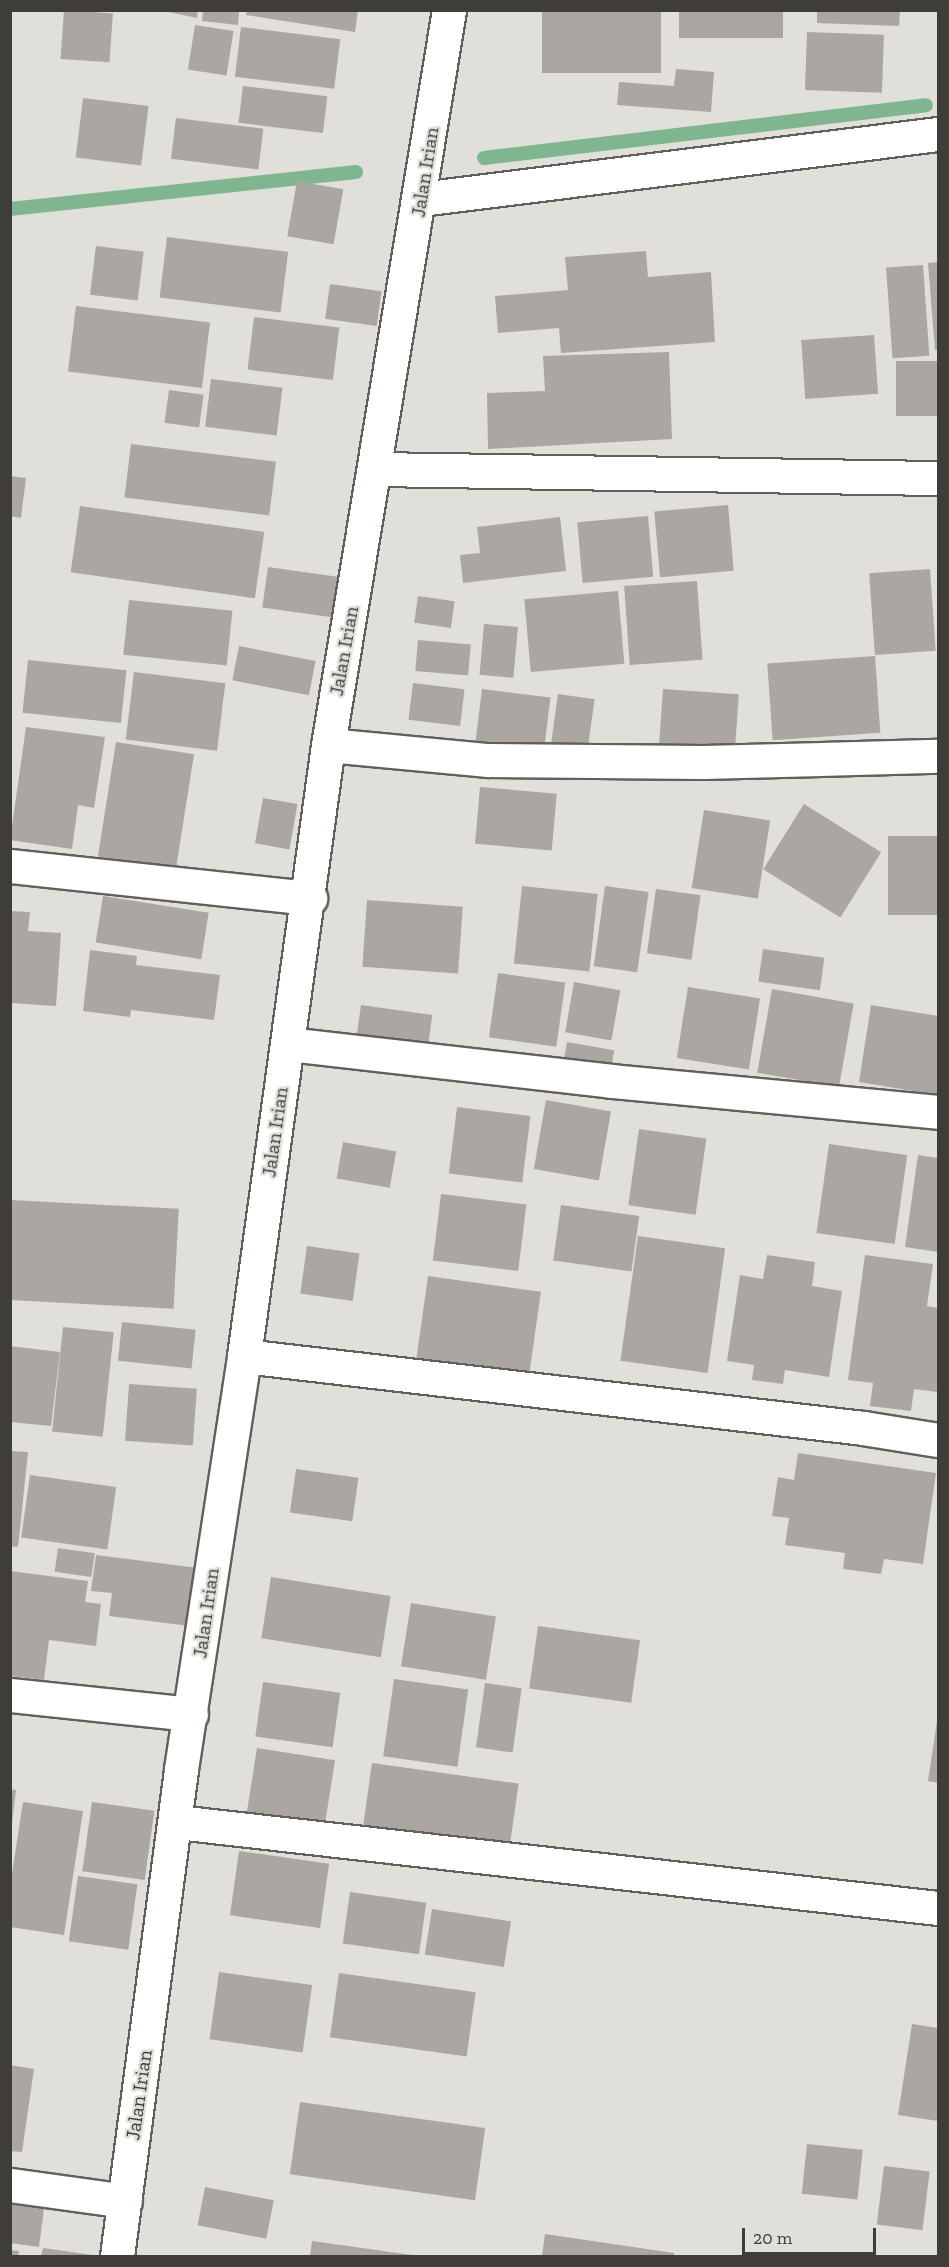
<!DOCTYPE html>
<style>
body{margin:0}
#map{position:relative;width:949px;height:2267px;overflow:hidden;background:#e1dfd9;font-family:"Zilla Slab",serif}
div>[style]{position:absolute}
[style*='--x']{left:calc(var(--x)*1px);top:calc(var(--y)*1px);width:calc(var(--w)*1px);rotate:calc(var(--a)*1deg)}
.stream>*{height:14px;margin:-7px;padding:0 7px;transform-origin:7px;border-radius:7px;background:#7fb58f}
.building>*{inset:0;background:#aca6a2;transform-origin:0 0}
.roads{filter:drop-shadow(2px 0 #62605b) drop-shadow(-2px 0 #62605b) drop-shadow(0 2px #62605b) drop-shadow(0 -2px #62605b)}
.minor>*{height:33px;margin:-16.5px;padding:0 16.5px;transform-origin:16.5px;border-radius:16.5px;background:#fff}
.major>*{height:33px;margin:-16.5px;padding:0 16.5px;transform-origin:16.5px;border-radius:16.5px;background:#fff}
span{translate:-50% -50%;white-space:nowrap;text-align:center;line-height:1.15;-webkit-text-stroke:4.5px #e1dfd9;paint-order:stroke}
.street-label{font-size:20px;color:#3e3d3a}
.frame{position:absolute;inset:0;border:12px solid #3e3d3a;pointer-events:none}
.scale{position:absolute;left:742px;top:2228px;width:134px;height:27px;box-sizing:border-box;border:3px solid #3e3d3a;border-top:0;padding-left:8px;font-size:18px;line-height:21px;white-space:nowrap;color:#3e3d3a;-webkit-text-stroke:4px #e1dfd9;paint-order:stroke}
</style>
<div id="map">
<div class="stream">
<i style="--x:484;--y:158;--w:445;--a:-6.8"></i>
<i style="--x:10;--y:209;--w:348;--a:-6.1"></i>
</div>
<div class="building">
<i style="left:64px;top:10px;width:49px;height:49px;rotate:4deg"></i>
<i style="clip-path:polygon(159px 10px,198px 10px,197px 18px)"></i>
<i style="clip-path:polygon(203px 10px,239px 10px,238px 25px,202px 21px)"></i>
<i style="clip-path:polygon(247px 10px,358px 10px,355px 32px,246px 15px)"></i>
<i style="left:542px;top:10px;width:119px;height:63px"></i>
<i style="left:679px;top:10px;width:104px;height:28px"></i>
<i style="clip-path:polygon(817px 10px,900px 10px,899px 26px,817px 23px)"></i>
<i style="left:195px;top:25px;width:39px;height:45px;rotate:9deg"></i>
<i style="left:241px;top:27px;width:100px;height:50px;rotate:7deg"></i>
<i style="left:807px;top:32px;width:77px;height:58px;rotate:2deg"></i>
<i style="clip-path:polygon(676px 69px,714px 72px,711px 112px,617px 105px,619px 82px,674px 86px)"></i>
<i style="left:243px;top:86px;width:85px;height:37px;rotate:7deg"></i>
<i style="left:83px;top:98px;width:66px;height:60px;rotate:7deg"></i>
<i style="left:176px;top:118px;width:88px;height:41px;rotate:7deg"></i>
<i style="left:297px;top:181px;width:47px;height:56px;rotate:10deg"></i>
<i style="left:167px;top:237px;width:122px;height:61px;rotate:7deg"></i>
<i style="left:96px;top:246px;width:48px;height:49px;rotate:7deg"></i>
<i style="clip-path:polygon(646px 251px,648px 277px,711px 272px,715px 342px,561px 353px,559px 328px,498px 333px,495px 296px,568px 290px,565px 257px)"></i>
<i style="clip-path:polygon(938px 262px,938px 350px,935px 350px,928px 263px)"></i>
<i style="left:923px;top:265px;width:91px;height:37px;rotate:86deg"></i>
<i style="left:330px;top:284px;width:52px;height:35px;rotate:8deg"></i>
<i style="left:76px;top:306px;width:135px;height:66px;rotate:7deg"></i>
<i style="left:254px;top:317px;width:86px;height:53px;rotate:7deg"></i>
<i style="left:874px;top:335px;width:59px;height:73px;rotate:86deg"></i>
<i style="clip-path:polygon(669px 352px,672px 439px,488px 449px,487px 393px,545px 391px,543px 356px)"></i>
<i style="left:938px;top:361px;width:55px;height:42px;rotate:90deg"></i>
<i style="left:211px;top:379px;width:72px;height:48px;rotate:7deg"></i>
<i style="left:169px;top:390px;width:35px;height:33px;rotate:8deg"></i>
<i style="left:131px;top:444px;width:146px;height:54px;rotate:7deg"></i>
<i style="clip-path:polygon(10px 476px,26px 478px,21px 518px,10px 516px)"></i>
<i style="left:728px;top:505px;width:66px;height:74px;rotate:85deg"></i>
<i style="left:80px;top:506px;width:186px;height:67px;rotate:8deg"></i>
<i style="left:648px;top:516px;width:61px;height:71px;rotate:85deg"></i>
<i style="clip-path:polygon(560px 517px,566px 571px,463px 583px,460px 555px,480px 553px,477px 527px)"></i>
<i style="left:268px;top:567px;width:72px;height:41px;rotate:8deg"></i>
<i style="left:930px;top:569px;width:82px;height:61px;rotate:86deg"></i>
<i style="left:697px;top:581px;width:79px;height:73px;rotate:86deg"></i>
<i style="left:618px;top:591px;width:73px;height:94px;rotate:85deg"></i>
<i style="left:418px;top:596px;width:37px;height:27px;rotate:8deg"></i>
<i style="left:129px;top:600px;width:104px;height:55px;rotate:6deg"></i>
<i style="left:484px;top:624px;width:34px;height:51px;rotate:5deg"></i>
<i style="left:418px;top:640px;width:53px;height:31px;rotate:5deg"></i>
<i style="left:239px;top:646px;width:78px;height:35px;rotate:11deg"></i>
<i style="left:875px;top:656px;width:77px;height:108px;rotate:86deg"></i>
<i style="left:28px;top:660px;width:99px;height:53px;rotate:6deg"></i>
<i style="left:134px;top:672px;width:92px;height:68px;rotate:7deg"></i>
<i style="left:413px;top:683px;width:52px;height:37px;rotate:7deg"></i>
<i style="left:482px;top:689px;width:69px;height:55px;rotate:7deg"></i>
<i style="left:663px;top:689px;width:76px;height:60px;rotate:4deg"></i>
<i style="left:558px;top:694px;width:37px;height:58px;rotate:8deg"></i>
<i style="clip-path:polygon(26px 727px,105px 737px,94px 808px,78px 805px,72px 849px,10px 840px)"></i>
<i style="left:116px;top:742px;width:79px;height:116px;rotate:9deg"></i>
<i style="left:480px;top:787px;width:77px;height:57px;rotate:5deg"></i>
<i style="left:263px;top:798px;width:35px;height:46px;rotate:10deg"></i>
<i style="left:804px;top:804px;width:91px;height:77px;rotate:32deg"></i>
<i style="left:704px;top:810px;width:67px;height:79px;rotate:9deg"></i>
<i style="left:888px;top:836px;width:50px;height:79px"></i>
<i style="left:522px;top:886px;width:76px;height:78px;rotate:6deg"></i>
<i style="left:605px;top:886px;width:44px;height:81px;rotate:8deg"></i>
<i style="left:656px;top:889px;width:45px;height:65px;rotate:8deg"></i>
<i style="left:103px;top:896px;width:107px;height:47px;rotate:9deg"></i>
<i style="left:367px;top:900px;width:96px;height:67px;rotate:4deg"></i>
<i style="clip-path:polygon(10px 911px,30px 912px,28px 931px,61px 933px,56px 1006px,10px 1003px)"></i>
<i style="left:763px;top:949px;width:62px;height:33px;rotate:8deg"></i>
<i style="clip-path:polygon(90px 950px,137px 956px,136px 965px,220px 975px,214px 1020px,131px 1010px,130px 1017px,83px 1011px)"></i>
<i style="left:498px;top:973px;width:68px;height:65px;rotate:8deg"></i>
<i style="left:574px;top:982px;width:47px;height:51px;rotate:10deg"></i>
<i style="left:688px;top:987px;width:73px;height:72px;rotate:9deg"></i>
<i style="left:772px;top:989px;width:83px;height:85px;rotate:10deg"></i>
<i style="left:361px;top:1005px;width:72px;height:40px;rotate:8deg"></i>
<i style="clip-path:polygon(871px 1005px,938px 1016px,938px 1095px,859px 1082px)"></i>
<i style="left:567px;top:1042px;width:48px;height:17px;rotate:10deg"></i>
<i style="left:546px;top:1100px;width:66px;height:70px;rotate:10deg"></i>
<i style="left:457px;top:1107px;width:74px;height:67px;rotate:7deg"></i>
<i style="left:639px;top:1129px;width:68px;height:77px;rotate:8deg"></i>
<i style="left:343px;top:1142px;width:54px;height:37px;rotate:10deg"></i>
<i style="left:829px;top:1144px;width:79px;height:90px;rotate:8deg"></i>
<i style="clip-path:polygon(918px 1155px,938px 1158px,938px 1252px,905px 1247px)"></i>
<i style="left:441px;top:1194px;width:86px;height:67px;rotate:7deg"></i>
<i style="left:10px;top:1200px;width:169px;height:100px;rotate:3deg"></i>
<i style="left:561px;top:1205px;width:79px;height:56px;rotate:8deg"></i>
<i style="left:638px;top:1236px;width:88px;height:126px;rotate:8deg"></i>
<i style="left:307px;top:1246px;width:53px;height:48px;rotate:8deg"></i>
<i style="clip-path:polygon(767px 1255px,815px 1262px,812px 1286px,842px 1291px,829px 1377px,785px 1370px,783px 1384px,752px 1380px,754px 1365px,727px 1361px,740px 1275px,763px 1279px)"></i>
<i style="clip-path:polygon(865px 1255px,933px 1264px,927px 1306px,938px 1308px,937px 1392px,914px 1389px,911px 1411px,870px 1406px,873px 1383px,848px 1380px)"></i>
<i style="left:428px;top:1276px;width:114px;height:90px;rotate:8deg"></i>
<i style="left:122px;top:1322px;width:74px;height:39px;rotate:6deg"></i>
<i style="left:63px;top:1327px;width:51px;height:105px;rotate:6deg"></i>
<i style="clip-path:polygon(10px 1346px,60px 1352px,51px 1426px,10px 1422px)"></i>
<i style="left:129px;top:1384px;width:68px;height:57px;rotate:4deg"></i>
<i style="clip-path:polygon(10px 1451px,28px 1452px,18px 1547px,10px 1546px)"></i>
<i style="clip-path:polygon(798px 1453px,936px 1473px,923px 1564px,884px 1559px,881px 1574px,843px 1569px,845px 1553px,785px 1545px,789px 1518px,772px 1516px,778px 1477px,794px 1480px)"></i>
<i style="left:296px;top:1469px;width:63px;height:44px;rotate:8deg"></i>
<i style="left:30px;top:1475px;width:87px;height:63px;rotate:8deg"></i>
<i style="left:58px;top:1548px;width:37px;height:24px;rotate:8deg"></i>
<i style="clip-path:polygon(96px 1555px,206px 1569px,198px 1627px,109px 1616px,112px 1593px,91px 1591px)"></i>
<i style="clip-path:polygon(10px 1571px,88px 1581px,85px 1602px,101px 1604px,96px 1646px,49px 1640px,44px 1680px,10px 1676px)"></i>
<i style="left:271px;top:1577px;width:121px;height:62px;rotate:9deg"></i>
<i style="left:411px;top:1603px;width:86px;height:64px;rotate:9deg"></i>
<i style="left:538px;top:1626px;width:103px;height:63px;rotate:8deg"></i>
<i style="left:394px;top:1679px;width:75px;height:78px;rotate:8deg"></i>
<i style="left:263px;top:1682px;width:78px;height:55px;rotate:8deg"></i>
<i style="left:485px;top:1683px;width:37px;height:65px;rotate:8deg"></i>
<i style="clip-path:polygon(938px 1714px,938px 1783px,928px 1781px)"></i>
<i style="left:257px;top:1748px;width:79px;height:67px;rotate:9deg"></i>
<i style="left:372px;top:1763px;width:148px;height:63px;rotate:8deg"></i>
<i style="clip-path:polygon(10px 1789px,16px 1790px,12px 1823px,10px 1823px)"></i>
<i style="clip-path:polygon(23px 1802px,83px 1811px,64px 1935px,10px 1927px,10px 1886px)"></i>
<i style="left:92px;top:1802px;width:63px;height:70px;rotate:8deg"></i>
<i style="left:239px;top:1851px;width:91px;height:65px;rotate:8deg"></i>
<i style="left:78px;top:1876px;width:60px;height:66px;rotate:8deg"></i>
<i style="left:350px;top:1892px;width:77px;height:52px;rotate:8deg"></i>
<i style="left:432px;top:1909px;width:80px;height:46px;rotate:9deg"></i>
<i style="left:219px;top:1972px;width:94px;height:68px;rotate:8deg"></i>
<i style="left:339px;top:1973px;width:138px;height:65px;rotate:8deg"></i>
<i style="clip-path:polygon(912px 2024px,938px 2028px,938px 2121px,898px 2115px)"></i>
<i style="clip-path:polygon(10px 2065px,34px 2069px,22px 2152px,10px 2151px)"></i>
<i style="left:300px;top:2102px;width:187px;height:73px;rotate:8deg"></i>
<i style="left:807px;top:2144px;width:56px;height:50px;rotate:6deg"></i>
<i style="left:884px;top:2166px;width:46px;height:59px;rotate:7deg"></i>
<i style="left:205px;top:2187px;width:70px;height:39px;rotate:11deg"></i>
<i style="clip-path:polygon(10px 2197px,45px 2201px,39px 2247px,10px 2243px)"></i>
<i style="clip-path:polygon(545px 2234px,674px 2253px,674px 2256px,542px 2256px)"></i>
<i style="clip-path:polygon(312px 2241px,412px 2255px,412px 2256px,310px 2256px)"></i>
<i style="clip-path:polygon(43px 2248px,93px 2255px,93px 2256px,41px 2256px)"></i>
<i style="clip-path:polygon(10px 2250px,19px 2251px,18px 2256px,10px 2256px)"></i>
</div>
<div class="roads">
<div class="minor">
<i style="--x:421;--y:199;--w:521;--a:-7.17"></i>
<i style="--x:375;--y:469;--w:563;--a:0.92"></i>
<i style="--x:328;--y:745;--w:161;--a:5.4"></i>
<i style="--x:488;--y:760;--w:215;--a:0.5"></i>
<i style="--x:703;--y:762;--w:235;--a:-1.5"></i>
<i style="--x:10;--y:866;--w:302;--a:6.1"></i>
<i style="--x:288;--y:1044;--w:325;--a:6.5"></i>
<i style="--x:611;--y:1081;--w:328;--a:5.4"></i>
<i style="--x:244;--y:1356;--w:623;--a:6.63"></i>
<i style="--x:863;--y:1428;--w:76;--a:9.1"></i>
<i style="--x:10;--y:1695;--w:182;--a:6"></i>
<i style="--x:177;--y:1822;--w:766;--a:6.45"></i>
<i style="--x:10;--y:2185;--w:116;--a:7.9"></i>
</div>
<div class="major">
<i style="--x:117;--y:2256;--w:491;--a:-82.5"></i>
<i style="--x:181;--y:1769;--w:418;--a:-81.3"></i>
<i style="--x:244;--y:1356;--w:617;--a:-82.17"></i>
<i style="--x:328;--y:745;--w:745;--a:-80.65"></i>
</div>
</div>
<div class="street-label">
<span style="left:425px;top:172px;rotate:-81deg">Jalan Irian</span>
<span style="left:344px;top:651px;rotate:-80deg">Jalan Irian</span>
<span style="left:275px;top:1132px;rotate:-82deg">Jalan Irian</span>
<span style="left:206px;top:1613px;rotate:-82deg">Jalan Irian</span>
<span style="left:139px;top:2095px;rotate:-82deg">Jalan Irian</span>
</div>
<div class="frame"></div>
<div class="scale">20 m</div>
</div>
